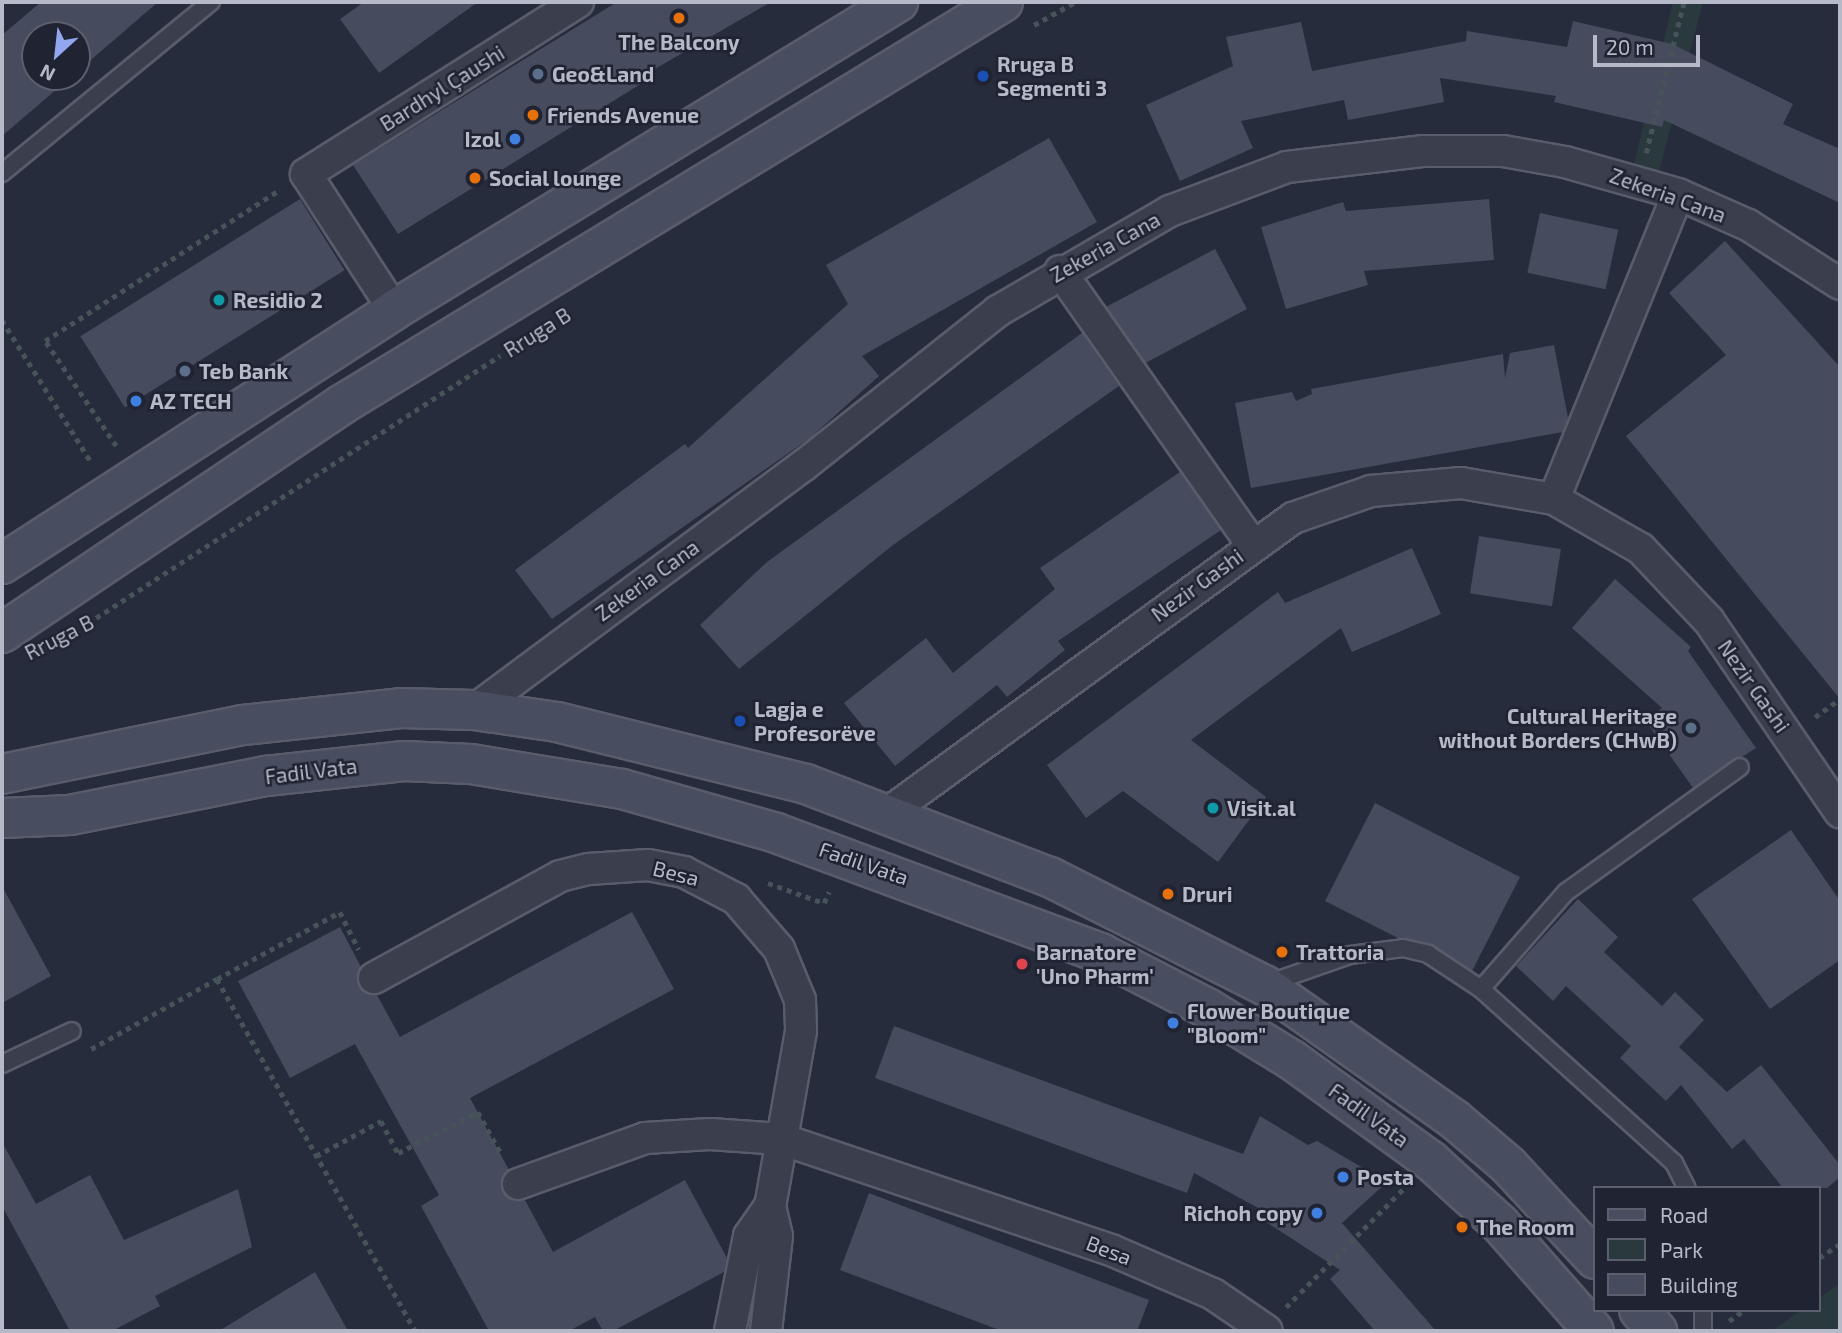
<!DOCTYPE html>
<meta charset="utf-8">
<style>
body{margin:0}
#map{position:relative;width:1842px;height:1333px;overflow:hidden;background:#262c3c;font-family:"Exo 2",sans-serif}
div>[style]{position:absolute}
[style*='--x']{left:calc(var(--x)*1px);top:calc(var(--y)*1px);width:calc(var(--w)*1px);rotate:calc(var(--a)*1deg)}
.green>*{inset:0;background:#29393e}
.building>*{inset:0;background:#464b5e;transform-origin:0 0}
.path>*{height:4.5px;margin-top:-2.25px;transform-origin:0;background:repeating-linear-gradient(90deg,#46545a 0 5px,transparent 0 10px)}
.roads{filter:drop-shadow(2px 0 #585c6b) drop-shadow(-2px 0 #585c6b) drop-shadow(0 2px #585c6b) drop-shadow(0 -2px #585c6b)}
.lane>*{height:16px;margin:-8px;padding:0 8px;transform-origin:8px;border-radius:8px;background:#3a3e4d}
.street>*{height:30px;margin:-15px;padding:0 15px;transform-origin:15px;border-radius:15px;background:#3a3e4d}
.secondary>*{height:38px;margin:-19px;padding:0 19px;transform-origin:19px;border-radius:19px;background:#484d5f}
.dots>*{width:19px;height:19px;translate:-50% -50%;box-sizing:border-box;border:4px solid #1f2332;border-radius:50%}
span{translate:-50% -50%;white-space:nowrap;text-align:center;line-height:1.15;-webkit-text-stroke:5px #1f2332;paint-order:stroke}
.poi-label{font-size:21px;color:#b6b9c8;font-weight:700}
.left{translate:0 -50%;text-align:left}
.right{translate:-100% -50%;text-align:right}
.street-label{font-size:21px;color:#b6b9c8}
.frame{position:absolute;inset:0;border:4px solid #b6b9c8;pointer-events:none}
.legend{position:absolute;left:1593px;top:1186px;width:228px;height:126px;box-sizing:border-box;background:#1f2332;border:2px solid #5b5f6e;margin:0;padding:9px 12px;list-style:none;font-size:21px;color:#b6b9c8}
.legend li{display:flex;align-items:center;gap:14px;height:35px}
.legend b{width:35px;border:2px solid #5b5f6e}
.north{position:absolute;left:21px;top:21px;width:70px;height:70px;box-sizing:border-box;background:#1f2332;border:2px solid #5b5f6e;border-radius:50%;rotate:207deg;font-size:19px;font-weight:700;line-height:28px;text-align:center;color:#b6b9c8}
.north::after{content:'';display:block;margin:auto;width:24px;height:32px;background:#93a6f0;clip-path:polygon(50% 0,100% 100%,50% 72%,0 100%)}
.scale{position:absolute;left:1593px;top:35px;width:107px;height:32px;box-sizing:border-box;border:4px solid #b6b9c8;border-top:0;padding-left:9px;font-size:21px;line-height:24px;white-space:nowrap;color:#b6b9c8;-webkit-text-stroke:5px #1f2332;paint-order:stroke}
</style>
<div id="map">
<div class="green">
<i style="clip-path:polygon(1673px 2px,1703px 2px,1659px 172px,1634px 164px)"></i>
<i style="clip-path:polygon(1840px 1283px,1840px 1331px,1772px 1331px,1801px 1310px,1819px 1310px,1819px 1298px)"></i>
</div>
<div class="building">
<i style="clip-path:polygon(41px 2px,158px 2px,77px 72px,77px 35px,35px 35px,35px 77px,71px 77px,2px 136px,2px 35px)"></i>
<i style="clip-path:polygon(364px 2px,478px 2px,379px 73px,340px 19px)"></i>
<i style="clip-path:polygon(617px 2px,771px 2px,641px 77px,644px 82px,398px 234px,353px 165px)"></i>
<i style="clip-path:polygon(1573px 21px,1672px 44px,1793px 104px,1783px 124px,1840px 149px,1840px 203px,1664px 120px,1662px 127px,1554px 102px,1556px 96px,1440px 78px,1444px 102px,1348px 120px,1344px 100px,1241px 121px,1253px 148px,1180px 181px,1146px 105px,1233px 66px,1226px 37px,1301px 22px,1312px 71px,1466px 41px,1467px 31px,1567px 47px)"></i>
<i style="clip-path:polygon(1049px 138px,1097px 222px,862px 356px,879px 376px,810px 438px,552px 619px,515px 570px,685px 444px,688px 448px,848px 304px,826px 265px)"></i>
<i style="left:300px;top:199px;width:84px;height:259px;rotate:58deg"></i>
<i style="clip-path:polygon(1489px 199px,1494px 260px,1364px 271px,1368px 285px,1286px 309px,1261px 227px,1343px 202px,1346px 211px)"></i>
<i style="left:1540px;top:213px;width:80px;height:61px;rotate:12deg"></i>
<i style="clip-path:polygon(1725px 241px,1840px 367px,1840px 699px,1626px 436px,1726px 355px,1669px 293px)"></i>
<i style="left:1215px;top:249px;width:68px;height:123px;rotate:62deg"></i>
<i style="clip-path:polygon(1082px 333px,1119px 386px,893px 545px,739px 669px,700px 625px,767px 562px)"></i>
<i style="clip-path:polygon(1554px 345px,1568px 418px,1563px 432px,1251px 488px,1235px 403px,1292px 392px,1296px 401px,1312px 394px,1311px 389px,1503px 354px,1505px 378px,1510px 353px)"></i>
<i style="clip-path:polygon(1180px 472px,1221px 530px,1058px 641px,1065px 650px,1007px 697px,997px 685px,895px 766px,844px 703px,926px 638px,953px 673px,1055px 589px,1040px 568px)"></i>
<i style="left:1479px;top:536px;width:83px;height:58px;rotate:9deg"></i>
<i style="clip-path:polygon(1412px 548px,1441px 614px,1352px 652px,1341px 628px,1191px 740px,1266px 797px,1218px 862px,1123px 791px,1086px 818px,1047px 765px,1278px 592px,1285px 603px)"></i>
<i style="clip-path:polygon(1615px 579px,1691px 647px,1688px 651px,1756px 748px,1693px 788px,1645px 720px,1662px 708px,1572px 628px)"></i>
<i style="clip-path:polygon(1375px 803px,1520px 877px,1472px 971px,1433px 945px,1398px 938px,1325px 901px)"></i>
<i style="clip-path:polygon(1791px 830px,1840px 901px,1840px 960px,1770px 1009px,1692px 899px)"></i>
<i style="clip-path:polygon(2px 886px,51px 976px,2px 1003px)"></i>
<i style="clip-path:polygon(1578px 899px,1618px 937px,1604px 952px,1662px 1006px,1675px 992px,1704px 1020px,1679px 1047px,1727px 1092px,1761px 1065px,1840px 1165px,1840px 1177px,1827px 1188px,1783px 1188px,1744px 1139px,1732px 1149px,1681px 1085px,1666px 1101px,1620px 1058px,1631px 1046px,1566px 986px,1553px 1001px,1516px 966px)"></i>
<i style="clip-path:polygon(632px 912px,674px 989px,470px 1098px,509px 1170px,502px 1191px,514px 1201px,525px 1200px,553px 1252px,685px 1180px,727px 1258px,724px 1272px,613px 1331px,603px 1331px,595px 1317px,569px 1331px,489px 1331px,421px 1206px,439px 1195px,355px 1044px,290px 1078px,238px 981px,340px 927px,361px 967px,358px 986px,377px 995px,400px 1037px)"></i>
<i style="clip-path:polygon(894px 1026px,1243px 1154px,1260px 1116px,1308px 1145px,1317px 1141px,1387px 1182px,1342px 1223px,1436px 1331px,1375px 1331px,1330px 1279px,1340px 1270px,1266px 1222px,1271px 1215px,1194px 1173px,1187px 1193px,875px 1078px)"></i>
<i style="clip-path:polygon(2px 1142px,36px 1204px,90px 1175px,124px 1240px,238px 1189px,252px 1247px,155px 1296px,160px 1306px,112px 1331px,70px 1331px,2px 1206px)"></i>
<i style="clip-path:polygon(869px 1193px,1149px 1300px,1137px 1331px,1002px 1331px,840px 1270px)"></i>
<i style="clip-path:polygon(315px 1272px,348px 1331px,219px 1331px)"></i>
</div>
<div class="path">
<i style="--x:1034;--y:25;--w:47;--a:-29.3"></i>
<i style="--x:1646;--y:153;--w:156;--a:-75.9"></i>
<i style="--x:2;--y:320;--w:168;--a:57.9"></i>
<i style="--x:116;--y:446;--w:127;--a:-124.1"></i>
<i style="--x:45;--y:341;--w:277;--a:-32.8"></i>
<i style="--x:96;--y:618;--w:482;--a:-33"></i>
<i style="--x:1815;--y:717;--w:31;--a:-36"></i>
<i style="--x:768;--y:883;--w:59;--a:19.7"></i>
<i style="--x:824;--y:903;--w:12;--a:-66"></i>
<i style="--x:217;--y:979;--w:140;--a:-28.6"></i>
<i style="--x:340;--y:912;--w:42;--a:63.4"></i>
<i style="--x:91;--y:1049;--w:144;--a:-29.1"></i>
<i style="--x:217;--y:979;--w:404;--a:60.6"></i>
<i style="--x:316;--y:1156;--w:74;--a:-28.3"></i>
<i style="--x:381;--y:1121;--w:36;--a:62"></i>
<i style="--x:398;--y:1153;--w:90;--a:-27.1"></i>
<i style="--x:478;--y:1112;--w:49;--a:60.8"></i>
<i style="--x:1819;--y:1258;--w:25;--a:-34"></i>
<i style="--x:1286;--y:1307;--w:169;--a:-45.2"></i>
<i style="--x:1729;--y:1321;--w:19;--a:-36"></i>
</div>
<div class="roads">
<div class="lane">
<i style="--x:2;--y:173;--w:270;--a:-39.3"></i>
<i style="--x:1267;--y:984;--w:88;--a:-19.3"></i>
<i style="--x:1350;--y:955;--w:53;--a:-7.5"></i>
<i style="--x:1403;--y:948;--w:26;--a:13"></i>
<i style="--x:1428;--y:954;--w:64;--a:33.4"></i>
<i style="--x:1481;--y:989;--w:260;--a:42"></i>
<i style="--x:1674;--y:1163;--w:28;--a:63"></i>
<i style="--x:1481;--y:989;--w:129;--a:-48.8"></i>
<i style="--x:1566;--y:892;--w:214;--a:-35.7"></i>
<i style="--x:2;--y:1064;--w:77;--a:-25.2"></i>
<i style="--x:1703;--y:1331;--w:21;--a:-90"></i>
</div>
<div class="street">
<i style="--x:1060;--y:271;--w:334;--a:54.9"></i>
<i style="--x:394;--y:310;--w:162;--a:-122.9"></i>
<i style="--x:306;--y:174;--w:322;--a:-32.3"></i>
<i style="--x:1554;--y:499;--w:329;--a:-67.9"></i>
<i style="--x:474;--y:710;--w:410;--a:-36.6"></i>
<i style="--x:803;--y:466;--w:249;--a:-38.5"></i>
<i style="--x:998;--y:311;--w:199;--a:-30.2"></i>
<i style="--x:1170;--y:211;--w:125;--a:-20.6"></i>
<i style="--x:1287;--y:167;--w:138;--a:-6.7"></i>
<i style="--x:1424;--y:151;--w:79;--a:0"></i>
<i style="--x:1503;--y:151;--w:63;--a:10.1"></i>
<i style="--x:1565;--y:162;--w:117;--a:15.8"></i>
<i style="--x:1678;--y:194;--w:77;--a:23.9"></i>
<i style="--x:1748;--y:225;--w:109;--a:32.7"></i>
<i style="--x:888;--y:813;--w:501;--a:-36.07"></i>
<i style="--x:1293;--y:518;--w:83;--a:-19.1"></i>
<i style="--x:1371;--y:491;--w:90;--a:-5.1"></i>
<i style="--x:1461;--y:483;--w:94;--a:9.8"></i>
<i style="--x:1554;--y:499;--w:100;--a:29.9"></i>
<i style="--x:1641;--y:549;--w:99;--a:46.6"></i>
<i style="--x:1709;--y:621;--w:232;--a:55.6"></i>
<i style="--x:374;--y:978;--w:212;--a:-28.7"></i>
<i style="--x:560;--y:876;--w:30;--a:-14"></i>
<i style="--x:589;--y:869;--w:59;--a:-3.9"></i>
<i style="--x:648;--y:865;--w:37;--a:11"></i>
<i style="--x:684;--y:872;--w:59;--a:27.4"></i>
<i style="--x:736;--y:899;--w:66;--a:49.3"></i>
<i style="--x:779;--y:949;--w:55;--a:67.6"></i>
<i style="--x:800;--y:1000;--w:31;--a:88"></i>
<i style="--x:801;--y:1031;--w:178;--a:100"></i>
<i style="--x:770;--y:1206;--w:31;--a:77"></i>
<i style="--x:777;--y:1236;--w:96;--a:96.6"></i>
<i style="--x:518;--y:1184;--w:135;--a:-19.9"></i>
<i style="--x:645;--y:1138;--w:65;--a:-3.5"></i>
<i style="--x:710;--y:1134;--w:71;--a:4"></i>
<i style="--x:781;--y:1139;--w:348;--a:18.6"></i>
<i style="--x:1111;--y:1250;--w:111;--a:23.3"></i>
<i style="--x:1213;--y:1294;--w:65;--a:34.4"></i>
<i style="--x:730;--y:1331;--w:97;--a:-78.7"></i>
<i style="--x:749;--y:1236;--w:37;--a:-55"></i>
</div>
<div class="secondary">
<i style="--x:2;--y:564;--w:467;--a:-32.9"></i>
<i style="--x:394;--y:310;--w:591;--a:-31.43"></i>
<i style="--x:2;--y:633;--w:409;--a:-33.9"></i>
<i style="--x:341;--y:405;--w:775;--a:-31.33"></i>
<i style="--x:2;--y:774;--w:246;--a:-11.5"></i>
<i style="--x:243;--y:725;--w:159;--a:-6.1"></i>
<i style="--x:401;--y:708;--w:73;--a:1.6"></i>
<i style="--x:474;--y:710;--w:84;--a:8.2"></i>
<i style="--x:557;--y:722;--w:257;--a:14"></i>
<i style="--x:806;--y:784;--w:261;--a:20.9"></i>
<i style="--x:1050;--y:877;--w:240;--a:26.8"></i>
<i style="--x:1264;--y:985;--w:232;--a:35.2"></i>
<i style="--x:1454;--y:1119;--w:71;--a:40.4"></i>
<i style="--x:1508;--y:1165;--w:128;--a:47.2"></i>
<i style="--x:2;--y:818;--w:68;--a:-2.5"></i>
<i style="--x:70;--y:815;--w:200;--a:-11.3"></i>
<i style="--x:266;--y:776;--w:139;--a:-6.2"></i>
<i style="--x:404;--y:761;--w:67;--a:2.6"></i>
<i style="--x:471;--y:764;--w:153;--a:9.4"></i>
<i style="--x:622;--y:789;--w:160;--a:15.9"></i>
<i style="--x:776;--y:833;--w:346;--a:20.3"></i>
<i style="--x:1100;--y:953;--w:120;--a:27.2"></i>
<i style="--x:1207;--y:1008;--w:100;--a:31.5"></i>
<i style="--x:1292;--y:1060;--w:172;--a:36"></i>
<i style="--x:1431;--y:1161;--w:93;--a:42.4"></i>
<i style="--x:1500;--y:1224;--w:142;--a:48.7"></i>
<i style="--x:1639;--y:1310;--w:28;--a:49"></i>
</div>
</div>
<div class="dots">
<i style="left:679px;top:18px;background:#e8710a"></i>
<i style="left:538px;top:74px;background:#5c6f8a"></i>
<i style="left:983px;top:76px;background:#1a4fb4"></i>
<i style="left:533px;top:115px;background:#e8710a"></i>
<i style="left:515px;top:139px;background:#3f7fe0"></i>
<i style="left:475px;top:178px;background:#e8710a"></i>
<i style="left:219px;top:300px;background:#0f9aa8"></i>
<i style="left:185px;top:371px;background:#5c6f8a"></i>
<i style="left:136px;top:401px;background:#3f7fe0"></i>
<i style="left:740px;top:721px;background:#1a4fb4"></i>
<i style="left:1691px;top:728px;background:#5c6f8a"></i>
<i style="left:1213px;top:808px;background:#0f9aa8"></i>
<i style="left:1168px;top:894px;background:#e8710a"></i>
<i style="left:1282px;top:952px;background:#e8710a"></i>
<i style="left:1022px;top:964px;background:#e0444e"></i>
<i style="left:1173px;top:1023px;background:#3f7fe0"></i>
<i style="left:1343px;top:1177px;background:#3f7fe0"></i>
<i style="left:1317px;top:1213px;background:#3f7fe0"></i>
<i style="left:1462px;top:1227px;background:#e8710a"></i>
</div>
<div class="poi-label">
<span style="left:679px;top:42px">The Balcony</span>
<span class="left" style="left:997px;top:76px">Rruga B<br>Segmenti 3</span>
<span class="left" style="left:552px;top:74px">Geo&amp;Land</span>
<span class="left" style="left:547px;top:115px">Friends Avenue</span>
<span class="right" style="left:501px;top:139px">Izol</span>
<span class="left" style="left:489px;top:178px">Social lounge</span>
<span class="left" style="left:233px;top:300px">Residio 2</span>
<span class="left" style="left:199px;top:371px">Teb Bank</span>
<span class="left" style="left:150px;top:401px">AZ TECH</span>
<span class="left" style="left:754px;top:721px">Lagja e<br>Profesorëve</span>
<span class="right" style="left:1677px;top:728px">Cultural Heritage<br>without Borders (CHwB)</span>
<span class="left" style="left:1227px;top:808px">Visit.al</span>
<span class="left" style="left:1182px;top:894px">Druri</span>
<span class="left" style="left:1036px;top:964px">Barnatore<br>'Uno Pharm'</span>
<span class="left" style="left:1296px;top:952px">Trattoria</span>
<span class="left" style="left:1187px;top:1023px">Flower Boutique<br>"Bloom"</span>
<span class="left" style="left:1357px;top:1177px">Posta</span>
<span class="right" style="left:1303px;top:1213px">Richoh copy</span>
<span class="left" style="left:1476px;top:1227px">The Room</span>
</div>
<div class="street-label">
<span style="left:442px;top:88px;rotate:-32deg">Bardhyl Çaushi</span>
<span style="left:1668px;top:195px;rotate:20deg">Zekeria Cana</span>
<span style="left:1105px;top:247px;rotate:-29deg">Zekeria Cana</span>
<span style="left:537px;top:332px;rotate:-32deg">Rruga B</span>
<span style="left:647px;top:580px;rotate:-36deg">Zekeria Cana</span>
<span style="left:1197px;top:585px;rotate:-36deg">Nezir Gashi</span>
<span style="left:59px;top:637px;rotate:-27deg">Rruga B</span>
<span style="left:1754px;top:686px;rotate:55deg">Nezir Gashi</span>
<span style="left:311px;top:771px;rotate:-7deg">Fadil Vata</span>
<span style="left:864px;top:863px;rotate:19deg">Fadil Vata</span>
<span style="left:676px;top:873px;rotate:14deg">Besa</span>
<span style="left:1369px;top:1115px;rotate:36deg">Fadil Vata</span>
<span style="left:1109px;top:1250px;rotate:21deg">Besa</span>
</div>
<div class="frame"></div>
<ul class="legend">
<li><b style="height:9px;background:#484d5f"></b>Road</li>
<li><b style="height:19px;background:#29393e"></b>Park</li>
<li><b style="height:19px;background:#464b5e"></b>Building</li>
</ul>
<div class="north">N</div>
<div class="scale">20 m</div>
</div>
